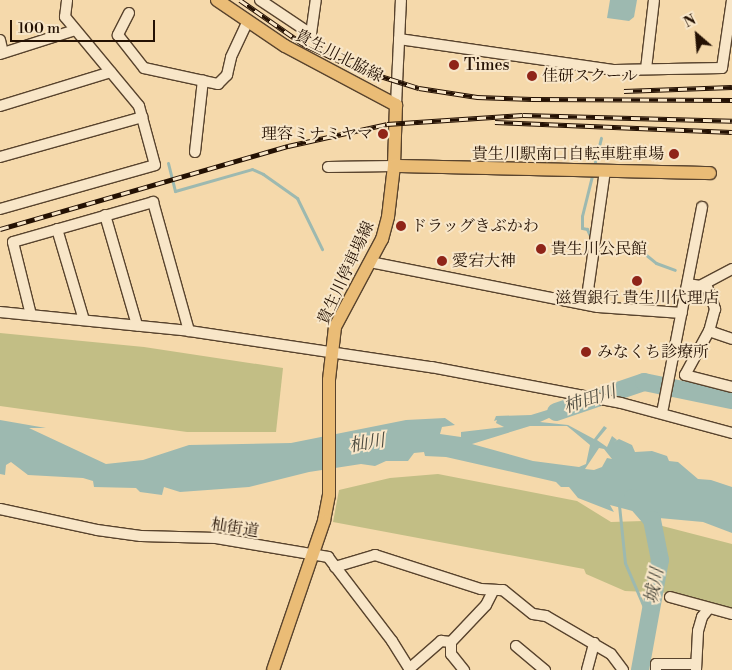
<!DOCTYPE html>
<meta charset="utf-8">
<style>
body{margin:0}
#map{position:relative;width:732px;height:670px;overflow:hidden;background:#f5d9ab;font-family:"Libre Bodoni","Noto Serif JP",serif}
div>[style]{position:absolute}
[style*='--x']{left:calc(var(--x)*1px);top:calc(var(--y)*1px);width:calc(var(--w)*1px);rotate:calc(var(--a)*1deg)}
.green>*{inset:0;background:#c2be85}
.water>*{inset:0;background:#9db9b0}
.stream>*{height:3px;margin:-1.5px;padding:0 1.5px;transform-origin:1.5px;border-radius:1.5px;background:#9db9b0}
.river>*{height:18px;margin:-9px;padding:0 9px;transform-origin:9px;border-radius:9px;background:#9db9b0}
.roads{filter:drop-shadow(1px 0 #58432d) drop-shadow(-1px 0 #58432d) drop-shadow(0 1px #58432d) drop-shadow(0 -1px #58432d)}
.minor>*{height:10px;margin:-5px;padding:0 5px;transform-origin:5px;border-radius:5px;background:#f8e6c8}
.major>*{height:12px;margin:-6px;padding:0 6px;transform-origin:6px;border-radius:6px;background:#eabc76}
.rail>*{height:5px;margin-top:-2.5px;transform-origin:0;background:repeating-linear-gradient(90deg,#f8e6c8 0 9px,#241103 0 18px);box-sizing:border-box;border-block:1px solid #241103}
.dots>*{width:14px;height:14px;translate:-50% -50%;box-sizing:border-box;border:2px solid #f8e6c8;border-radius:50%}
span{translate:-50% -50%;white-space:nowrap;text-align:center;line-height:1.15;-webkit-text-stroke:4px #f8e6c8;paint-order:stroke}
.street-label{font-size:16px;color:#241103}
.poi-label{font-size:16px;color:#241103}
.left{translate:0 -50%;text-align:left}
.right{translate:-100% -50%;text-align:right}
.water-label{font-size:18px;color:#4e4c40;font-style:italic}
.north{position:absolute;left:672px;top:10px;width:50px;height:50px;-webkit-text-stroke:4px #f8e6c8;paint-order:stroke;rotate:333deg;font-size:14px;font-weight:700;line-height:20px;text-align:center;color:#241103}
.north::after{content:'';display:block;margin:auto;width:18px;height:22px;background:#241103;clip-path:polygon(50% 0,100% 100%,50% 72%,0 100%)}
.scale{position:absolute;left:10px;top:20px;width:145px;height:22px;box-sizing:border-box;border:2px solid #241103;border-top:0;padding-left:6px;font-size:15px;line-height:18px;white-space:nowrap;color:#241103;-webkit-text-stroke:4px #f8e6c8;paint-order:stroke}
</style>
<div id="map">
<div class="green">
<i style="clip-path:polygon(0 333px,144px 347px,283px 368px,276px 432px,187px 432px,0 406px)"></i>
<i style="clip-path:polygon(438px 474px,577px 501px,611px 522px,643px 521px,732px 544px,732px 613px,670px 593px,625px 591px,586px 574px,584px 569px,333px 522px,339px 490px,390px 478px)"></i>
</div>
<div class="water">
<i style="clip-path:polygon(610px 0,637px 0,634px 17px,629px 21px,607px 18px)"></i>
<i style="clip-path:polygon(evenodd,570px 403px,580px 404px,540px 422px,568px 425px,594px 439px,604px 426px,607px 428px,597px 440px,607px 447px,612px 436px,617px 440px,614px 442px,619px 439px,632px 445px,635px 452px,652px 451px,667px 456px,669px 461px,678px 462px,698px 479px,711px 480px,732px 487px,732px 533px,703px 522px,659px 518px,610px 505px,614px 512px,578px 498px,569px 487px,561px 487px,556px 482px,446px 457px,425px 456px,424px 452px,414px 453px,408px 461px,386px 461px,375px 466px,361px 464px,309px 472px,249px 487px,180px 492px,164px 487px,162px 495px,140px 492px,136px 488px,94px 487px,93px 481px,83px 478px,28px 475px,11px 462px,6px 465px,5px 475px,0 474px,0 420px,46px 428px,29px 428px,106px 464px,143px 460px,189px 445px,291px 443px,406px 420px,445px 418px,455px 425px,442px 427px,440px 434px,461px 437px,461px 432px,504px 427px,496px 423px,497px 420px,494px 421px,496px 416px,531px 415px,570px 403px,530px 426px,567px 426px,572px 430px,590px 445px,586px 464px,579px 467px,533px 461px,472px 444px,530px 426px,570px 403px,599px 448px,604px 449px,612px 459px,607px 458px,602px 467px,594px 470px,585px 469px,599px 448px)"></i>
</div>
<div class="stream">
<i style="--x:168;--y:163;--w:29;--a:76"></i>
<i style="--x:175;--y:191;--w:80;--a:-15.9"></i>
<i style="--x:252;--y:169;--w:12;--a:24"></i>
<i style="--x:263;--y:174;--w:42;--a:35.2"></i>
<i style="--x:297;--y:198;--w:57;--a:63.9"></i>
<i style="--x:594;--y:166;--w:29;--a:-76"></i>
<i style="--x:591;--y:238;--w:10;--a:-114"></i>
<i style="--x:587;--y:229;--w:5;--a:-169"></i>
<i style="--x:582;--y:228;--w:12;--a:-90"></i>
<i style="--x:582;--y:216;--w:41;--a:-76"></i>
<i style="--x:608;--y:247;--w:38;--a:11"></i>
<i style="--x:645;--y:254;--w:14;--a:39"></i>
<i style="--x:656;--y:263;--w:20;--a:20"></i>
<i style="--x:651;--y:383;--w:6;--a:-72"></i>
<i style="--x:619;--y:505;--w:58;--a:84.1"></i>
<i style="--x:625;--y:563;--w:63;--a:66.7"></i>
</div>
<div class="river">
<i style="--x:556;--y:412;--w:93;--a:-18.8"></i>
<i style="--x:644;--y:382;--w:90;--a:11.6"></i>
<i style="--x:633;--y:498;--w:29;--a:49"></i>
<i style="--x:652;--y:520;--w:41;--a:78.7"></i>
<i style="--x:660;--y:560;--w:112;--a:100.3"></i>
</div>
<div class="roads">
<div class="minor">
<i style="--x:260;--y:0;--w:61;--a:33.7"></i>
<i style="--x:311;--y:34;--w:34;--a:-82"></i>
<i style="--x:129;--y:13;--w:25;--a:117"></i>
<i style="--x:118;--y:35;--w:42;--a:51.8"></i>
<i style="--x:144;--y:68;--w:76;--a:12.2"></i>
<i style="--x:218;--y:84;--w:13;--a:-45"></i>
<i style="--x:227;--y:75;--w:18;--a:-77"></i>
<i style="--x:231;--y:57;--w:38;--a:-65"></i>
<i style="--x:399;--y:39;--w:218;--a:8.2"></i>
<i style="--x:615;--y:70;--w:107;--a:-1.1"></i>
<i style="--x:722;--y:68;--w:69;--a:-81.6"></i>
<i style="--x:0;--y:40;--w:13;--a:77"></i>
<i style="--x:0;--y:54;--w:79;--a:-17.7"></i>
<i style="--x:646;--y:69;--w:69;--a:-83.4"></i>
<i style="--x:396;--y:105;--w:105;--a:-87.3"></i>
<i style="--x:0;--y:106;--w:116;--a:-17"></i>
<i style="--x:195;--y:152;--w:72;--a:-83.7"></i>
<i style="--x:0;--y:157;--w:148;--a:-15.7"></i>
<i style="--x:328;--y:167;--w:66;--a:-0.9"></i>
<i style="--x:0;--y:209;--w:161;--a:-15.8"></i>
<i style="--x:155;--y:165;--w:61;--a:-105.2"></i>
<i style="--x:139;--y:106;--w:116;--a:-129.7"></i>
<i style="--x:65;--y:17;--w:17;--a:-83"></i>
<i style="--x:105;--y:215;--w:115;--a:73.8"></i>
<i style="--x:57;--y:229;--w:95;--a:73.5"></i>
<i style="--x:370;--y:262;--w:232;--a:11.2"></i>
<i style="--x:598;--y:307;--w:84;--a:4.1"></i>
<i style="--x:688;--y:284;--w:12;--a:9"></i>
<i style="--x:700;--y:286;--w:36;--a:-28"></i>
<i style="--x:706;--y:284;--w:27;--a:70"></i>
<i style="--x:715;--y:309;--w:23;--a:105"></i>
<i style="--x:709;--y:331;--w:50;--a:118.6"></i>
<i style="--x:685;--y:375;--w:49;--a:14.3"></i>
<i style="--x:586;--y:304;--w:135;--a:-81.9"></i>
<i style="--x:0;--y:312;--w:190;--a:5.7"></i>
<i style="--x:189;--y:331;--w:245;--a:8.5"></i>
<i style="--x:431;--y:367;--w:193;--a:10.7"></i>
<i style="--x:621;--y:403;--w:115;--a:15.1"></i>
<i style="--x:31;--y:315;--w:75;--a:-103.9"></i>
<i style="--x:13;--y:242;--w:146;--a:-15.9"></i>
<i style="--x:153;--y:202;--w:134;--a:74.4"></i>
<i style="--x:709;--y:331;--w:24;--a:19"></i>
<i style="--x:662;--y:413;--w:210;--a:-79"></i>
<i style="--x:0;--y:509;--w:99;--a:12.2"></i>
<i style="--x:97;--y:530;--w:44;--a:7.8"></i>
<i style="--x:141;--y:536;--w:75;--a:1.5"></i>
<i style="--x:216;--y:538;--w:114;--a:9.6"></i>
<i style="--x:328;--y:557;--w:106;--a:52.7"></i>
<i style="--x:392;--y:641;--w:34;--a:58"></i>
<i style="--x:335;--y:567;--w:42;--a:-16.7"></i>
<i style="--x:375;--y:555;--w:111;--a:17.8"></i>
<i style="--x:481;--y:589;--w:22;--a:3"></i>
<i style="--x:503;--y:590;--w:38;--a:39"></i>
<i style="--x:533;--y:614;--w:13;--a:9"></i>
<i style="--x:546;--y:616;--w:75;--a:30.3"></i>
<i style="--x:611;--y:654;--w:20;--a:53"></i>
<i style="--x:670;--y:597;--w:64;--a:15.3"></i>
<i style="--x:451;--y:642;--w:12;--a:90"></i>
<i style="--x:451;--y:654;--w:21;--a:51"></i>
<i style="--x:516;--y:646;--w:38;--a:40"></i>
<i style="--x:409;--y:669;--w:43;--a:-41.2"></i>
<i style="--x:441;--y:641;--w:10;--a:6"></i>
<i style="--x:451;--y:642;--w:51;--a:-46.6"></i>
<i style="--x:486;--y:605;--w:16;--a:-63"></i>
<i style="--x:587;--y:670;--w:28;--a:-75"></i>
<i style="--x:656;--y:670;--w:6;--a:-90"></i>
<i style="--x:656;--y:664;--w:40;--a:0"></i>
<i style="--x:696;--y:670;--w:39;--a:-87"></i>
<i style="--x:698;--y:631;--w:15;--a:-74"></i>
<i style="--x:702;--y:617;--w:11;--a:-52"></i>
</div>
<div class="major">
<i style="--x:217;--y:0;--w:82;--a:34.1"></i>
<i style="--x:285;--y:46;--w:126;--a:28"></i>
<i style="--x:396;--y:105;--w:61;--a:91.9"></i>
<i style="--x:394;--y:166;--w:51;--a:96.7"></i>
<i style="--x:388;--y:217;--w:23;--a:105"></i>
<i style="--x:382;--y:239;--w:100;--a:118.1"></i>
<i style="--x:335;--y:327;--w:53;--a:96.5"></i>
<i style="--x:329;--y:380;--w:115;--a:90"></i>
<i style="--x:329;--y:495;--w:26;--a:101"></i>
<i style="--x:324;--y:521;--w:157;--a:108.9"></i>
<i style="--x:394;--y:166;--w:316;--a:1.3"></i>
</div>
</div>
<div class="rail">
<i style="--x:240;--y:0;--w:77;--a:34.9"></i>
<i style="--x:303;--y:44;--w:57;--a:24.8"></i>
<i style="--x:355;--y:68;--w:67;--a:17.4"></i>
<i style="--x:419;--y:88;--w:59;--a:8.8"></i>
<i style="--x:477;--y:97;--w:55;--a:2.1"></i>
<i style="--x:532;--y:99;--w:200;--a:0.3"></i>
<i style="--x:624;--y:91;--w:108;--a:-2.1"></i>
<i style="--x:495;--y:122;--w:237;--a:2.4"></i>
<i style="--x:0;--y:229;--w:300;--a:-16.1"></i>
<i style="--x:288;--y:146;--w:101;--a:-12.5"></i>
<i style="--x:387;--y:124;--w:136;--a:-3.8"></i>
<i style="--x:523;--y:115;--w:209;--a:1.6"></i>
</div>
<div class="dots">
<i style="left:454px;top:65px;background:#8f2418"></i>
<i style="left:532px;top:76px;background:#8f2418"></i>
<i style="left:383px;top:134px;background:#8f2418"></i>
<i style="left:674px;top:154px;background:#8f2418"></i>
<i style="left:401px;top:226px;background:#8f2418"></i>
<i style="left:541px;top:249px;background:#8f2418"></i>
<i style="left:442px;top:261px;background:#8f2418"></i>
<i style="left:637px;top:281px;background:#8f2418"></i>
<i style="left:586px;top:352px;background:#8f2418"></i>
</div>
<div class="street-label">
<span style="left:339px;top:56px;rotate:27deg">貴生川北脇線</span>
<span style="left:346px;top:273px;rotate:-65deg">貴生川停車場線</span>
<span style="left:235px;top:528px;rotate:9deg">杣街道</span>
</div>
<div class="poi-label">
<span class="left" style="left:464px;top:65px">Times</span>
<span class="left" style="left:542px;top:76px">佳研スクール</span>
<span class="right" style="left:373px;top:134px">理容ミナミヤマ</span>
<span class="right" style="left:664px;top:154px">貴生川駅南口自転車駐車場</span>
<span class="left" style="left:411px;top:226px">ドラッグきぶかわ</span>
<span class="left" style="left:551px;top:249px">貴生川公民館</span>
<span class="left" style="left:452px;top:261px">愛宕大神</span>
<span style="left:637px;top:298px">滋賀銀行 貴生川代理店</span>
<span class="left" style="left:597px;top:352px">みなくち診療所</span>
</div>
<div class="water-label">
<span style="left:590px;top:400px;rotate:-18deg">柿田川</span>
<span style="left:367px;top:444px;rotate:-9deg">杣川</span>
<span style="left:655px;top:586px;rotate:-79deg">城川</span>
</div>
<div class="north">N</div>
<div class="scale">100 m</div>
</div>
